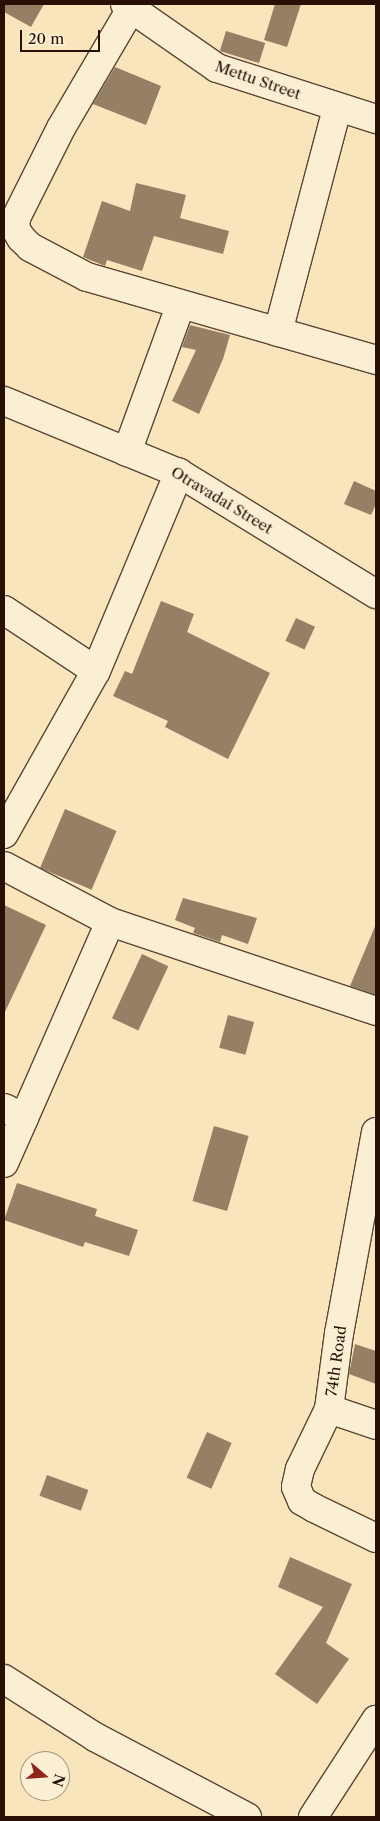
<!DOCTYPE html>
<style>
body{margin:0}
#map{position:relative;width:380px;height:1821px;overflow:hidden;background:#f8e5bb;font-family:"Libre Caslon Text",serif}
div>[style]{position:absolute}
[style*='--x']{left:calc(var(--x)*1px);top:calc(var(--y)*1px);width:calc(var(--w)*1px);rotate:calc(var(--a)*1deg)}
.building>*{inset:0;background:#957f65;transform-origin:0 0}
.roads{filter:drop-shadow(1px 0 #5d4534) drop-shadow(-1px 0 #5d4534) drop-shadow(0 1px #5d4534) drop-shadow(0 -1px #5d4534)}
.minor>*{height:28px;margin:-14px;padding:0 14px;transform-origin:14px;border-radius:14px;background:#faeed3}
span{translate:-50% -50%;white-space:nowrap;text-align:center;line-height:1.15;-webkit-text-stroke:5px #faeed3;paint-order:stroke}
.street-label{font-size:15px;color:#291007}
.frame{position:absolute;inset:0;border:5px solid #291007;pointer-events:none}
.north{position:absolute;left:20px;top:1751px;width:50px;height:50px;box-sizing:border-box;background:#faeed3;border:1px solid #a69581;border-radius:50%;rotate:108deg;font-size:14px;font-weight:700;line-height:20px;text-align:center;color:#291007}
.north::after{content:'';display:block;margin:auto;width:18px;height:22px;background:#8f2418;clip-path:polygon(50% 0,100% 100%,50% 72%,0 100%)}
.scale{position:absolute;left:20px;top:30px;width:80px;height:22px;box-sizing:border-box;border:2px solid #291007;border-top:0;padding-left:6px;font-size:15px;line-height:18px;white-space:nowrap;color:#291007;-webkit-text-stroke:4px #faeed3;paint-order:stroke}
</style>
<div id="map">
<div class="building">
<i style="clip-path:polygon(4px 4px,44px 4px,31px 27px,4px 12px)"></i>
<i style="clip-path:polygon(275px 4px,301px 4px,287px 47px,264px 40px)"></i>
<i style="left:226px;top:31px;width:41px;height:21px;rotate:17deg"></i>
<i style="clip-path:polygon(115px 67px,161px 86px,146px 125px,93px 104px)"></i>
<i style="clip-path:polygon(136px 183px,186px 195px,180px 218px,229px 231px,223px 254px,154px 236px,142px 271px,107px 260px,105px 266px,83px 257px,102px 201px,130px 211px)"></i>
<i style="clip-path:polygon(190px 325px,230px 335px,223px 359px,199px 414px,172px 401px,196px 350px,182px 347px)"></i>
<i style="clip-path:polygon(354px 481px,376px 491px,376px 504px,371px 515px,344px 504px)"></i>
<i style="clip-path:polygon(161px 601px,194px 614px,187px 632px,270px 673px,228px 759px,165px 727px,168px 721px,113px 696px,125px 671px,132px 674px)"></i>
<i style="left:296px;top:618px;width:21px;height:25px;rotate:25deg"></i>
<i style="left:65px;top:809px;width:56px;height:64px;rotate:23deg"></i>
<i style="clip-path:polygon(183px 898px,257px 918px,248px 944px,222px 935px,220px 942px,193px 933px,195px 928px,175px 920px)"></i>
<i style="clip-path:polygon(4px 905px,46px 925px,4px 1014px)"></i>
<i style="clip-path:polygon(376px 924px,376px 995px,350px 986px)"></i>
<i style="left:142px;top:954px;width:29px;height:71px;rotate:25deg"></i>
<i style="left:228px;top:1015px;width:27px;height:34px;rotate:15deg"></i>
<i style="left:214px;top:1126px;width:36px;height:78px;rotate:16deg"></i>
<i style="clip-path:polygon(17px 1183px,97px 1209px,95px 1216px,138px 1230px,129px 1256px,85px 1242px,83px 1247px,4px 1220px)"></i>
<i style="clip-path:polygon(355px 1344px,376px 1351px,376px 1384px,349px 1374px)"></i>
<i style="left:207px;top:1432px;width:27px;height:50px;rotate:24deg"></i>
<i style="left:47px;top:1475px;width:44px;height:22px;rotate:20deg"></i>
<i style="clip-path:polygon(290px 1557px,352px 1584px,326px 1643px,349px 1659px,317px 1704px,275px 1674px,323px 1607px,278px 1587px)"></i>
</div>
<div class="roads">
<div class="minor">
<i style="--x:125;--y:4;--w:112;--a:34.8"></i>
<i style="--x:217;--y:68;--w:167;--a:17.8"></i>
<i style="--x:132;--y:7;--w:140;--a:120.4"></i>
<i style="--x:61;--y:128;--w:101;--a:116.6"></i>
<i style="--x:16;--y:218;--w:10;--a:96"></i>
<i style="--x:15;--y:228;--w:12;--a:59"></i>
<i style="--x:21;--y:238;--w:13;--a:45"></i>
<i style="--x:30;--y:247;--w:64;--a:27.8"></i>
<i style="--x:87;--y:277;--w:301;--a:16"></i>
<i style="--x:278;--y:332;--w:232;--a:-75.2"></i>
<i style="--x:4;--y:401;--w:189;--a:22.4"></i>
<i style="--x:179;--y:473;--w:231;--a:31.6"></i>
<i style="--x:127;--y:452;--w:155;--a:-70"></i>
<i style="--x:4;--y:610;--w:110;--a:33.5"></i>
<i style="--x:4;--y:834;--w:187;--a:-60.6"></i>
<i style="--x:96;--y:671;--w:215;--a:-67.3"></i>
<i style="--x:4;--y:866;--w:120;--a:27.8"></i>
<i style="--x:110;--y:922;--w:214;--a:113.7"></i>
<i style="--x:24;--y:1118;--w:22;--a:-153"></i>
<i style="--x:110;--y:922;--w:280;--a:18.5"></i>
<i style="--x:376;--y:1132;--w:204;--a:100.4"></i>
<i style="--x:339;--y:1333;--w:77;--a:97.5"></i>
<i style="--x:329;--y:1409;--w:67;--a:115.8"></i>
<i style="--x:300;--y:1469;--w:18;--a:103"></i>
<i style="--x:296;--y:1487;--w:15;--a:67"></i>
<i style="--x:302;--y:1501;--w:14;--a:30"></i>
<i style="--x:314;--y:1508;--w:69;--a:25.8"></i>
<i style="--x:4;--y:1163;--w:49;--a:-66"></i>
<i style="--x:329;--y:1409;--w:50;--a:18.8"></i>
<i style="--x:4;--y:1679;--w:108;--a:32.5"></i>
<i style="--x:95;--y:1737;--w:172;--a:27.8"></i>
<i style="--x:313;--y:1817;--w:116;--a:-57"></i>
</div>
</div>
<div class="street-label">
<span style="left:258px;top:80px;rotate:19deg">Mettu Street</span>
<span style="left:222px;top:500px;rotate:31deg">Otravadai Street</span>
<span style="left:336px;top:1361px;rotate:-82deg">74th Road</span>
</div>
<div class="frame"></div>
<div class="north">N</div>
<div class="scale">20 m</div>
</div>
